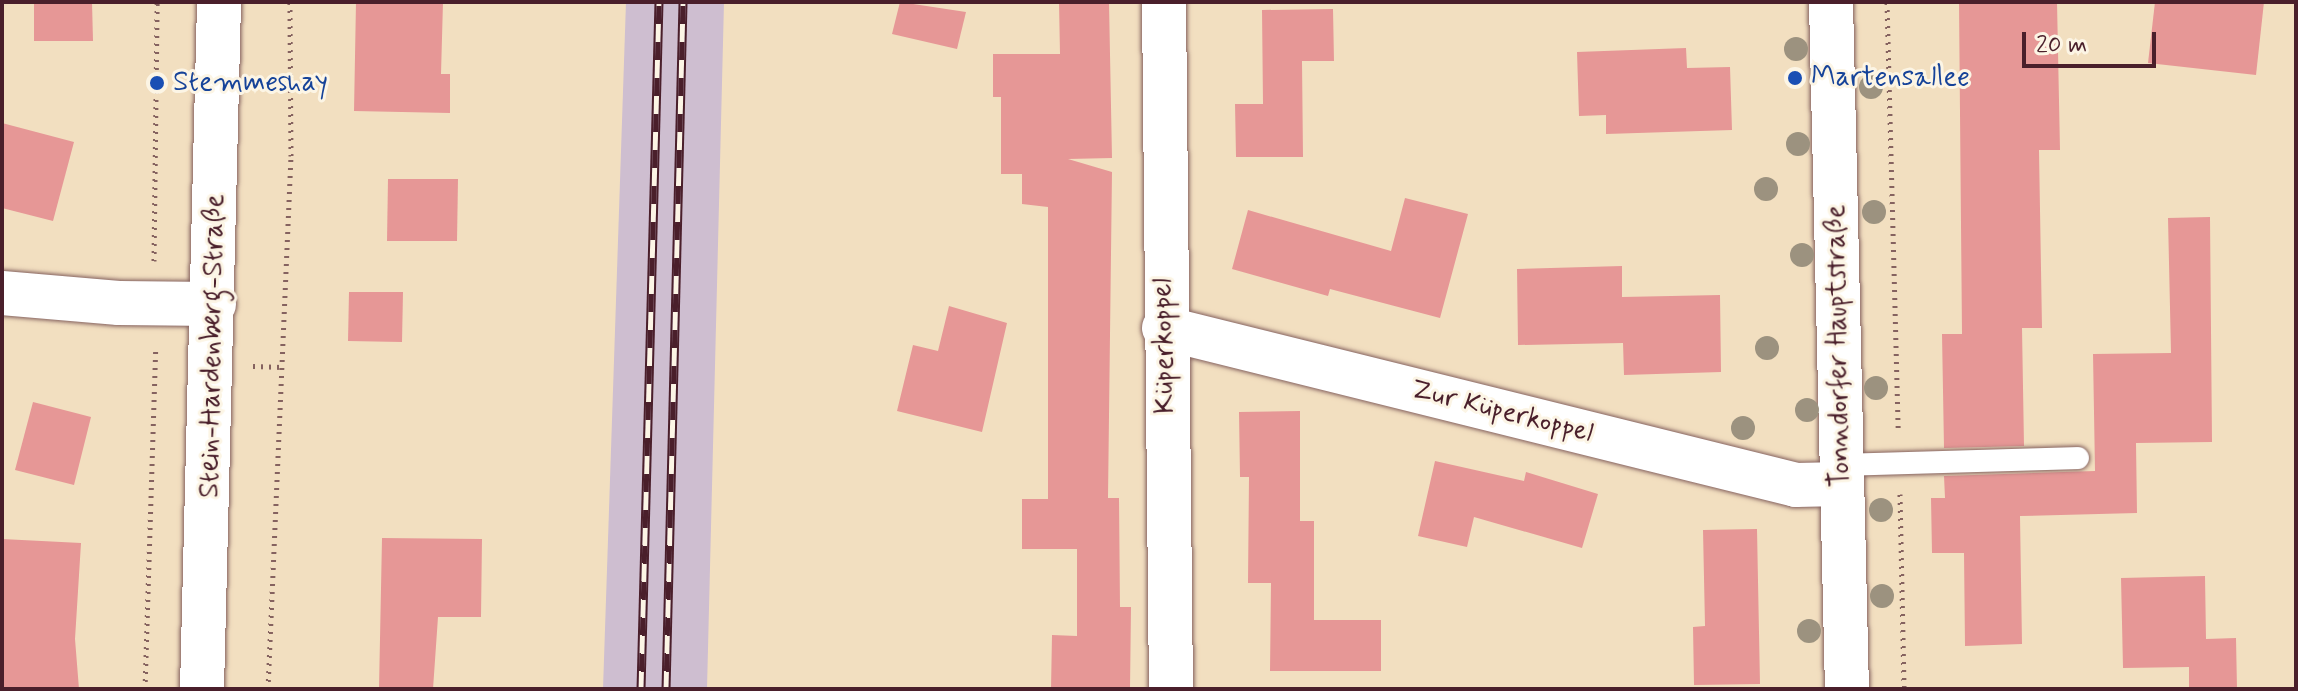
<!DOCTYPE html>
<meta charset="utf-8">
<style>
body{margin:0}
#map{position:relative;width:2298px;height:691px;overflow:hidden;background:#f2dfc0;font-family:Mynerve,sans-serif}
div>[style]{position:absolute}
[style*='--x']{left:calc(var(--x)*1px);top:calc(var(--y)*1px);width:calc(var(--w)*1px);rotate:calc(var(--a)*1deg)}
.industrial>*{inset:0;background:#cebed0}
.building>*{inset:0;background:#e69796}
.path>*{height:5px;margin-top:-2.5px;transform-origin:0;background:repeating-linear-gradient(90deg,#85625f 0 2px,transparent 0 8px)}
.roads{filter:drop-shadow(0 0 2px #85625f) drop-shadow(0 0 2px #85625f)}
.lane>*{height:22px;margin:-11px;padding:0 11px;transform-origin:11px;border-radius:11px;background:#fff}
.street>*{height:44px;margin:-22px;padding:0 22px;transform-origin:22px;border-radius:22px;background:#fff}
.secondary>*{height:44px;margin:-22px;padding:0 22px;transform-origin:22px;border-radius:22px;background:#fff}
.primary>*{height:44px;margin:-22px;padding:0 22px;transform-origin:22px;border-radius:22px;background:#fff}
.rail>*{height:9px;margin-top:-4.5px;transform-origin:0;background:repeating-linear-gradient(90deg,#fcf5e5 0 18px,#4a1f2b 0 36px);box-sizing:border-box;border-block:2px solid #4a1f2b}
.trees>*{width:24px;height:24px;margin:-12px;border-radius:50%;background:#9c927f}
.dots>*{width:22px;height:22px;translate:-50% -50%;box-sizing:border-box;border:4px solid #fcf5e5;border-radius:50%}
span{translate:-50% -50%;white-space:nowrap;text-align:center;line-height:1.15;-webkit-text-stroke:6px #fcf5e5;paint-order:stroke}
.transit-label{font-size:28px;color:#164399}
.left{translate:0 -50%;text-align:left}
.street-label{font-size:28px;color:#4a1f2b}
.frame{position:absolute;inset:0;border:4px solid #4a1f2b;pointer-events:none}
.scale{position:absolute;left:2022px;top:32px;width:134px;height:36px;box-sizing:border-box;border:4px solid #4a1f2b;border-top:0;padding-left:10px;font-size:24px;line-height:28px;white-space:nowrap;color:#4a1f2b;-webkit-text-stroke:6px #fcf5e5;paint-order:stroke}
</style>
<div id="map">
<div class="industrial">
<div style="clip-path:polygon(626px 2px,724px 2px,707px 689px,603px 689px)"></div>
</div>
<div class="building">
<div style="clip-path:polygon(34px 2px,92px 2px,93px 41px,34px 41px)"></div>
<div style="clip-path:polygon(356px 2px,443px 2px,441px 74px,450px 74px,450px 113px,354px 111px)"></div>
<div style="clip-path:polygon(900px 2px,966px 12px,957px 49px,892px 34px)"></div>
<div style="clip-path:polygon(1059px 2px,1109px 2px,1112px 158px,1068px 159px,1112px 172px,1108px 498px,1119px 498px,1120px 607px,1131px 607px,1130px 689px,1051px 689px,1052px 635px,1077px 636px,1077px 549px,1022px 549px,1022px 499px,1048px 499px,1048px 207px,1022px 204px,1022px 174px,1001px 174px,1001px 97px,993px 97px,993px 54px,1060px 54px)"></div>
<div style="clip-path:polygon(1959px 2px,2057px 2px,2060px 150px,2039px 150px,2042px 328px,2022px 328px,2024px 446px,1944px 448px,1942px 334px,1962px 334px)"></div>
<div style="clip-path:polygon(2155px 2px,2264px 2px,2256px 75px,2148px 63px)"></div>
<div style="clip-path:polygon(1333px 9px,1334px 61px,1302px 61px,1303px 157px,1236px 157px,1235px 104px,1263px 104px,1262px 10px)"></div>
<div style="clip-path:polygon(1686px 48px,1687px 68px,1730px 67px,1732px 130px,1606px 134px,1606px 115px,1579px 116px,1577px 52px)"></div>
<div style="clip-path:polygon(2px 123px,74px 142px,53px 221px,2px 208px)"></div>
<div style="clip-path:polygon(388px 179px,458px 179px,457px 241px,387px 241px)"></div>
<div style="clip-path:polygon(1405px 198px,1468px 214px,1440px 318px,1330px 289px,1328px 296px,1232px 269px,1248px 210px,1391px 251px)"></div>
<div style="clip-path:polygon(2210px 217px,2212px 442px,2136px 443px,2137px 513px,2020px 516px,2022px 644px,1965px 646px,1964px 553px,1932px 553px,1931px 498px,1945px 498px,1944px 476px,2095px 471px,2093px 354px,2171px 353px,2168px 218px)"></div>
<div style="clip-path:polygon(1622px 266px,1622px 297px,1720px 295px,1721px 372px,1624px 375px,1623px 343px,1518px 345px,1517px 269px)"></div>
<div style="clip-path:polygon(349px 292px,403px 292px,402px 342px,348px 341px)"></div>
<div style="clip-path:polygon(949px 306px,1007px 323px,982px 432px,897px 411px,913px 345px,938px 351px)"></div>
<div style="clip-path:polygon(33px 402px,91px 417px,74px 485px,15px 470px)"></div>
<div style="clip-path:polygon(1300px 411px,1300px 521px,1314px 521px,1314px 620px,1381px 620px,1381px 671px,1270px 671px,1271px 583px,1248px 583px,1249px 477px,1240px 477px,1239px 412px)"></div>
<div style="clip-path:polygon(1435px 461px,1524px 481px,1526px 472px,1598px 494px,1582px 548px,1474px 517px,1467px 547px,1418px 536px)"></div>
<div style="clip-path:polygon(1757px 529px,1760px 684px,1694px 685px,1693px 627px,1705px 626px,1703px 530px)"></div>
<div style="clip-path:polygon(382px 538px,482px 539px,481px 617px,438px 617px,433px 689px,379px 689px)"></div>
<div style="clip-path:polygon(2px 539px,81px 543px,75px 639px,79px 689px,2px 689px)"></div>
<div style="clip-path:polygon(2205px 576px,2206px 639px,2236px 638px,2237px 689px,2189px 689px,2189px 667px,2123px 668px,2121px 578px)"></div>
</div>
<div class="path">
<div style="--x:1887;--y:2;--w:430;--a:88.5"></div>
<div style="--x:154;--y:261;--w:259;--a:-89.3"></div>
<div style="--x:253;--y:366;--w:29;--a:2"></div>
<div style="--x:1900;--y:494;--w:195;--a:88.8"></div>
<div style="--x:145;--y:689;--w:342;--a:-88.2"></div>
<div style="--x:268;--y:689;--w:533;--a:-87.53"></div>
<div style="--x:291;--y:156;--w:154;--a:-90.4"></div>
</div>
<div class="roads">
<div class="lane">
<div style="--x:1842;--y:465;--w:236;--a:-1.7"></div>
</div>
<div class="street">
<div style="--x:1164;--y:2;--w:687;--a:89.42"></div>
<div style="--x:2;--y:293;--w:117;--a:4.9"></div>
<div style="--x:119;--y:303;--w:95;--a:0.6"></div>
<div style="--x:1164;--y:328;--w:651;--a:13.95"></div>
<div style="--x:1796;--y:485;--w:46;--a:-1.2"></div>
</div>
<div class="secondary">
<div style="--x:1831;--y:2;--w:687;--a:88.67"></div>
</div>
<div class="primary">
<div style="--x:202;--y:689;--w:687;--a:-88.58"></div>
</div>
</div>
<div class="rail">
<div style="--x:641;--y:689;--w:687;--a:-88.5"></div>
<div style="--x:666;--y:689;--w:687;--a:-88.58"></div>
</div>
<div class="trees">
<div style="left:1796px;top:49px"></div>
<div style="left:1871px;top:87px"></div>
<div style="left:1798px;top:144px"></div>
<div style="left:1766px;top:189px"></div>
<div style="left:1874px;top:212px"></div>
<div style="left:1802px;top:255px"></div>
<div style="left:1767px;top:348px"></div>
<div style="left:1876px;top:388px"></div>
<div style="left:1807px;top:410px"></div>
<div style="left:1743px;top:428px"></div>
<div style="left:1881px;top:510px"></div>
<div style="left:1882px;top:596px"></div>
<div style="left:1809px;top:631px"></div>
</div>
<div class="dots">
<div style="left:1795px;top:78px;background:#1a4fb4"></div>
<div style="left:157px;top:83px;background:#1a4fb4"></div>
</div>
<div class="transit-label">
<span class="left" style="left:1811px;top:78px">Martensallee</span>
<span class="left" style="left:173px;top:83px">Stemmeshay</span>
</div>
<div class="street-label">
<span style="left:213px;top:346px;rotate:-89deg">Stein-Hardenberg-Straße</span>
<span style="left:1165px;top:346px;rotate:-91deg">Küperkoppel</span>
<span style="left:1839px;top:346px;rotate:-91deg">Tonndorfer Hauptstraße</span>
<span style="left:1502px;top:412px;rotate:14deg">Zur Küperkoppel</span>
</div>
<div class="frame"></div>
<div class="scale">20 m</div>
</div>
